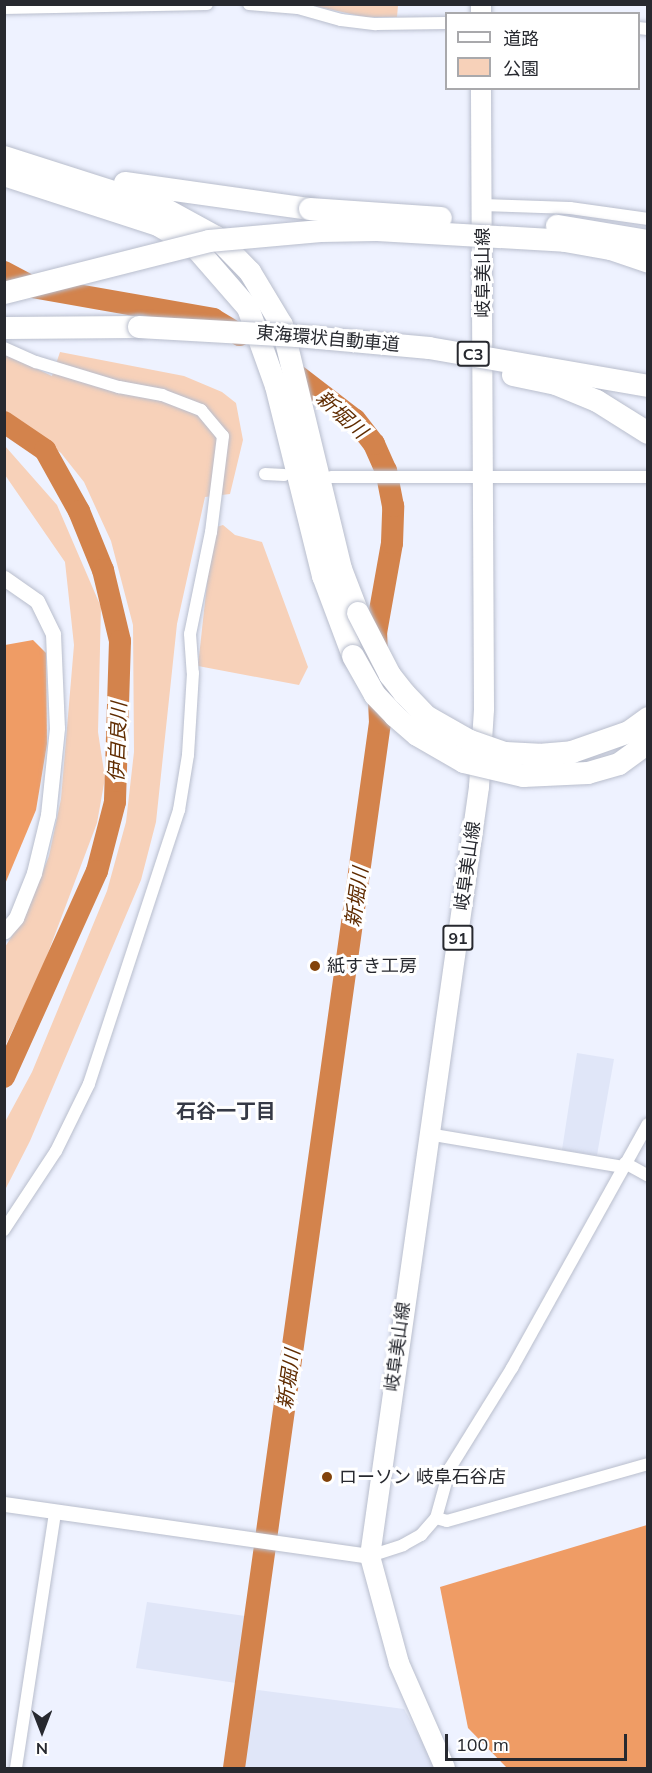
<!DOCTYPE html>
<meta charset="utf-8">
<style>
body{margin:0}
#map{position:relative;width:652px;height:1773px;overflow:hidden;background:#eef2ff;font-family:Mulish,"Noto Sans JP",sans-serif}
div>[style]{position:absolute}
[style*='--x']{left:calc(var(--x)*1px);top:calc(var(--y)*1px);width:calc(var(--w)*1px);rotate:calc(var(--a)*1deg)}
.built>*{inset:0;background:#e0e6f8}
.green>*{inset:0;background:#f7d1b9}
.forest>*{inset:0;background:#ef9c65}
.river>*{height:22px;margin:-11px;padding:0 11px;transform-origin:11px;border-radius:11px;background:#d3834c}
.roads{filter:drop-shadow(0 0 2px #b9becd) drop-shadow(0 0 2px #b9becd)}
.minor>*{height:12px;margin:-6px;padding:0 6px;transform-origin:6px;border-radius:6px;background:#fff}
.tertiary>*{height:15px;margin:-7.5px;padding:0 7.5px;transform-origin:7.5px;border-radius:7.5px;background:#fff}
.primary>*{height:20px;margin:-10px;padding:0 10px;transform-origin:10px;border-radius:10px;background:#fff}
.motorway>*{height:22px;margin:-11px;padding:0 11px;transform-origin:11px;border-radius:11px;background:#fff}
.bridges{filter:drop-shadow(0 0 2px #b9becd) drop-shadow(0 0 2px #b9becd)}
.motorway-bridge>*{height:22px;margin:-11px;padding:0 11px;transform-origin:11px;border-radius:11px;background:#fff}
.dots>*{width:16px;height:16px;translate:-50% -50%;box-sizing:border-box;border:3px solid #fff;border-radius:50%}
span{translate:-50% -50%;white-space:nowrap;text-align:center;line-height:1.15;-webkit-text-stroke:6px #fff;paint-order:stroke}
.shield-label span{padding:2px 4px;background:#fff;border:2px solid;border-radius:4px;-webkit-text-stroke-width:0}
.shield-label{font-size:16px;color:#27292f;font-weight:700}
.street-label{font-size:18px;color:#27292f}
.poi-label{font-size:18px;color:#27292f}
.left{translate:0 -50%;text-align:left}
.water-label{font-size:20px;color:#602c00;font-style:italic}
.neighbourhood-label{font-size:20px;color:#353945;font-weight:700}
.frame{position:absolute;inset:0;border:6px solid #27292f;pointer-events:none}
.legend{position:absolute;left:445px;top:12px;width:195px;height:78px;box-sizing:border-box;background:#fff;border:2px solid #a9a9ac;margin:0;padding:8px 10px;list-style:none;font-size:18px;color:#27292f}
.legend li{display:flex;align-items:center;gap:12px;height:30px}
.legend b{width:30px;border:2px solid #a9a9ac}
.north{position:absolute;left:12px;top:1701px;width:60px;height:60px;-webkit-text-stroke:4px #fff;paint-order:stroke;rotate:180deg;font-size:16px;font-weight:700;line-height:24px;text-align:center;color:#27292f}
.north::after{content:'';display:block;margin:auto;width:21px;height:27px;background:#27292f;clip-path:polygon(50% 0,100% 100%,50% 72%,0 100%)}
.scale{position:absolute;left:445px;top:1734px;width:182px;height:27px;box-sizing:border-box;border:3px solid #27292f;border-top:0;padding-left:8px;font-size:18px;line-height:21px;white-space:nowrap;color:#27292f;-webkit-text-stroke:4px #fff;paint-order:stroke}
</style>
<div id="map">
<div class="built">
<div style="clip-path:polygon(577px 1053px,614px 1059px,597px 1155px,562px 1150px)"></div>
<div style="clip-path:polygon(147px 1602px,245px 1616px,236px 1683px,136px 1668px)"></div>
<div style="clip-path:polygon(250px 1689px,404px 1709px,436px 1768px,240px 1768px)"></div>
</div>
<div class="green">
<div style="clip-path:polygon(310px 5px,398px 5px,397px 17px,365px 17px)"></div>
<div style="clip-path:polygon(60px 352px,184px 376px,222px 392px,236px 403px,243px 440px,230px 494px,205px 497px,177px 624px,156px 822px,141px 880px,30px 1141px,5px 1190px,5px 1122px,32px 1072px,107px 891px,126px 822px,134px 752px,133px 625px,111px 541px,84px 482px,61px 453px,5px 411px,5px 354px,52px 376px)"></div>
<div style="clip-path:polygon(5px 446px,57px 505px,101px 607px,98px 732px,105px 778px,97px 823px,40px 974px,5px 1046px,5px 947px,27px 912px,49px 856px,61px 799px,74px 645px,65px 562px,5px 475px)"></div>
<div style="clip-path:polygon(223px 525px,235px 535px,262px 542px,308px 667px,299px 685px,198px 666px,213px 528px)"></div>
</div>
<div class="forest">
<div style="clip-path:polygon(33px 640px,46px 653px,47px 744px,36px 810px,5px 884px,5px 645px)"></div>
<div style="clip-path:polygon(647px 1525px,647px 1768px,507px 1768px,468px 1728px,440px 1587px)"></div>
</div>
<div class="river">
<div style="--x:4;--y:272;--w:32;--a:28"></div>
<div style="--x:32;--y:287;--w:184;--a:10"></div>
<div style="--x:213;--y:319;--w:31;--a:31"></div>
<div style="--x:4;--y:422;--w:50;--a:34.3"></div>
<div style="--x:45;--y:450;--w:70;--a:60.9"></div>
<div style="--x:79;--y:511;--w:64;--a:67.9"></div>
<div style="--x:103;--y:570;--w:73;--a:76.5"></div>
<div style="--x:120;--y:641;--w:161;--a:91.8"></div>
<div style="--x:115;--y:802;--w:71;--a:104.6"></div>
<div style="--x:97;--y:871;--w:226;--a:114.3"></div>
<div style="--x:234;--y:1768;--w:1055;--a:-82.05"></div>
<div style="--x:380;--y:723;--w:90;--a:-92.5"></div>
<div style="--x:376;--y:633;--w:91;--a:-79.9"></div>
<div style="--x:392;--y:543;--w:37;--a:-88"></div>
<div style="--x:393;--y:506;--w:36;--a:-101"></div>
<div style="--x:386;--y:471;--w:30;--a:-114"></div>
<div style="--x:374;--y:444;--w:31;--a:-128"></div>
<div style="--x:355;--y:420;--w:92;--a:-142.5"></div>
</div>
<div class="roads">
<div class="minor">
<div style="--x:249;--y:4;--w:49;--a:4.7"></div>
<div style="--x:298;--y:8;--w:45;--a:15.6"></div>
<div style="--x:341;--y:20;--w:35;--a:7"></div>
<div style="--x:376;--y:24;--w:70;--a:-0.8"></div>
<div style="--x:4;--y:8;--w:203;--a:-1.1"></div>
<div style="--x:638;--y:28;--w:10;--a:6"></div>
<div style="--x:483;--y:205;--w:87;--a:2"></div>
<div style="--x:570;--y:208;--w:79;--a:8"></div>
<div style="--x:4;--y:348;--w:35;--a:24"></div>
<div style="--x:36;--y:362;--w:87;--a:16.8"></div>
<div style="--x:119;--y:387;--w:44;--a:10.5"></div>
<div style="--x:162;--y:395;--w:42;--a:21"></div>
<div style="--x:201;--y:410;--w:34;--a:50"></div>
<div style="--x:223;--y:436;--w:97;--a:97.1"></div>
<div style="--x:211;--y:532;--w:104;--a:101.6"></div>
<div style="--x:190;--y:634;--w:39;--a:86"></div>
<div style="--x:193;--y:673;--w:82;--a:93.5"></div>
<div style="--x:188;--y:755;--w:56;--a:99.3"></div>
<div style="--x:179;--y:810;--w:288;--a:108.2"></div>
<div style="--x:89;--y:1084;--w:75;--a:116.2"></div>
<div style="--x:56;--y:1151;--w:95;--a:123.4"></div>
<div style="--x:265;--y:474;--w:19;--a:3"></div>
<div style="--x:331;--y:477;--w:317;--a:0"></div>
<div style="--x:428;--y:1134;--w:198;--a:9.6"></div>
<div style="--x:625;--y:1163;--w:26;--a:29"></div>
<div style="--x:436;--y:1518;--w:11;--a:15"></div>
<div style="--x:447;--y:1521;--w:209;--a:-15.8"></div>
<div style="--x:370;--y:1556;--w:35;--a:-18"></div>
<div style="--x:403;--y:1545;--w:21;--a:-29"></div>
<div style="--x:421;--y:1535;--w:23;--a:-49"></div>
<div style="--x:436;--y:1518;--w:52;--a:-74.4"></div>
<div style="--x:450;--y:1468;--w:118;--a:-58.2"></div>
<div style="--x:512;--y:1368;--w:279;--a:-60.9"></div>
<div style="--x:16;--y:1768;--w:257;--a:-81.3"></div>
</div>
<div class="tertiary">
<div style="--x:4;--y:578;--w:40;--a:34.9"></div>
<div style="--x:37;--y:601;--w:37;--a:64"></div>
<div style="--x:53;--y:634;--w:94;--a:87.6"></div>
<div style="--x:57;--y:728;--w:87;--a:95.9"></div>
<div style="--x:48;--y:815;--w:60;--a:103.6"></div>
<div style="--x:34;--y:873;--w:48;--a:111.8"></div>
<div style="--x:16;--y:918;--w:18;--a:131"></div>
<div style="--x:4;--y:1504;--w:370;--a:8.1"></div>
</div>
<div class="primary">
<div style="--x:481;--y:4;--w:10;--a:90"></div>
<div style="--x:445;--y:1768;--w:115;--a:-113.7"></div>
<div style="--x:399;--y:1663;--w:111;--a:-105.2"></div>
<div style="--x:370;--y:1556;--w:777;--a:-81.93"></div>
<div style="--x:479;--y:787;--w:78;--a:-86.3"></div>
<div style="--x:484;--y:709;--w:621;--a:-90.28"></div>
</div>
<div class="motorway">
<div style="--x:4;--y:157;--w:165;--a:17.7"></div>
<div style="--x:161;--y:207;--w:63;--a:28.6"></div>
<div style="--x:216;--y:237;--w:49;--a:45.8"></div>
<div style="--x:250;--y:272;--w:62;--a:58.9"></div>
<div style="--x:282;--y:325;--w:251;--a:76.4"></div>
<div style="--x:341;--y:569;--w:47;--a:68.9"></div>
<div style="--x:4;--y:175;--w:162;--a:18"></div>
<div style="--x:158;--y:225;--w:43;--a:30.7"></div>
<div style="--x:195;--y:247;--w:81;--a:49"></div>
<div style="--x:248;--y:308;--w:83;--a:70.3"></div>
<div style="--x:276;--y:386;--w:196;--a:76.1"></div>
<div style="--x:323;--y:576;--w:85;--a:69.4"></div>
<div style="--x:125;--y:183;--w:187;--a:8"></div>
<div style="--x:4;--y:328;--w:135;--a:-0.4"></div>
</div>
</div>
<div class="bridges">
<div class="motorway-bridge">
<div style="--x:310;--y:209;--w:131;--a:3.9"></div>
<div style="--x:557;--y:226;--w:92;--a:9.4"></div>
<div style="--x:4;--y:293;--w:211;--a:-14.2"></div>
<div style="--x:209;--y:241;--w:112;--a:-5.1"></div>
<div style="--x:321;--y:231;--w:56;--a:-1"></div>
<div style="--x:377;--y:230;--w:188;--a:3.3"></div>
<div style="--x:565;--y:241;--w:47;--a:9.9"></div>
<div style="--x:611;--y:249;--w:39;--a:19"></div>
<div style="--x:139;--y:327;--w:158;--a:3.3"></div>
<div style="--x:297;--y:336;--w:133;--a:5.2"></div>
<div style="--x:429;--y:348;--w:222;--a:9.8"></div>
<div style="--x:513;--y:375;--w:44;--a:11.8"></div>
<div style="--x:556;--y:384;--w:44;--a:22.5"></div>
<div style="--x:597;--y:401;--w:60;--a:32.1"></div>
<div style="--x:358;--y:613;--w:70;--a:62.7"></div>
<div style="--x:390;--y:675;--w:23;--a:52"></div>
<div style="--x:404;--y:693;--w:32;--a:46"></div>
<div style="--x:426;--y:716;--w:51;--a:29.6"></div>
<div style="--x:470;--y:741;--w:37;--a:19"></div>
<div style="--x:505;--y:753;--w:34;--a:3"></div>
<div style="--x:539;--y:755;--w:33;--a:-5"></div>
<div style="--x:572;--y:752;--w:60;--a:-19.3"></div>
<div style="--x:629;--y:732;--w:24;--a:-36"></div>
<div style="--x:353;--y:656;--w:45;--a:60.6"></div>
<div style="--x:375;--y:695;--w:29;--a:46"></div>
<div style="--x:395;--y:716;--w:29;--a:41"></div>
<div style="--x:417;--y:735;--w:54;--a:29.9"></div>
<div style="--x:464;--y:762;--w:61;--a:13.3"></div>
<div style="--x:523;--y:776;--w:65;--a:-2.6"></div>
<div style="--x:588;--y:773;--w:32;--a:-16"></div>
<div style="--x:619;--y:764;--w:36;--a:-36"></div>
</div>
</div>
<div class="dots">
<div style="left:315px;top:966px;background:#82420a"></div>
<div style="left:327px;top:1477px;background:#82420a"></div>
</div>
<div class="shield-label">
<span style="left:473px;top:354px">C3</span>
<span style="left:458px;top:938px">91</span>
</div>
<div class="street-label">
<span style="left:483px;top:273px;rotate:-90deg">岐阜美山線</span>
<span style="left:328px;top:339px;rotate:5deg">東海環状自動車道</span>
<span style="left:468px;top:866px;rotate:-82deg">岐阜美山線</span>
<span style="left:398px;top:1347px;rotate:-82deg">岐阜美山線</span>
</div>
<div class="poi-label">
<span class="left" style="left:327px;top:966px">紙すき工房</span>
<span class="left" style="left:339px;top:1477px">ローソン 岐阜石谷店</span>
</div>
<div class="water-label">
<span style="left:342px;top:414px;rotate:42deg">新堀川</span>
<span style="left:117px;top:742px;rotate:-88deg">伊自良川</span>
<span style="left:356px;top:897px;rotate:-82deg">新堀川</span>
<span style="left:288px;top:1379px;rotate:-82deg">新堀川</span>
</div>
<div class="neighbourhood-label">
<span style="left:226px;top:1110px">石谷一丁目</span>
</div>
<div class="frame"></div>
<ul class="legend">
<li><b style="height:8px;background:#fff"></b>道路</li>
<li><b style="height:16px;background:#f7d1b9"></b>公園</li>
</ul>
<div class="north">N</div>
<div class="scale">100 m</div>
</div>
